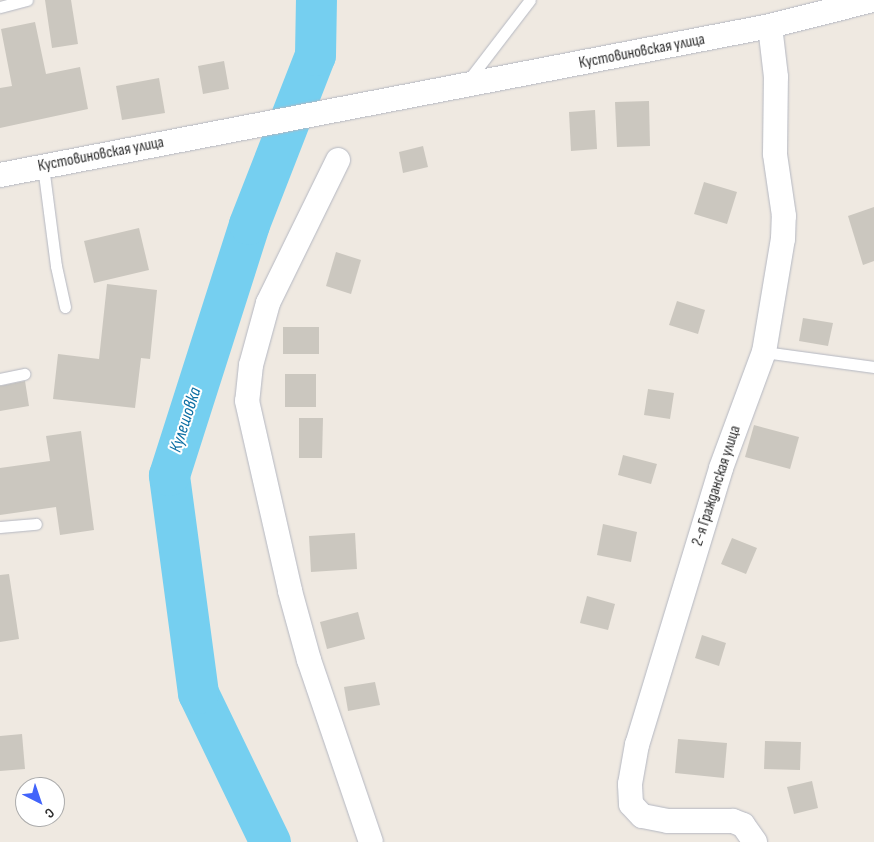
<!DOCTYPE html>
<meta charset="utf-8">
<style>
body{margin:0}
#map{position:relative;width:874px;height:842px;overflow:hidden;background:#efe9e1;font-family:"Sofia Sans Condensed",sans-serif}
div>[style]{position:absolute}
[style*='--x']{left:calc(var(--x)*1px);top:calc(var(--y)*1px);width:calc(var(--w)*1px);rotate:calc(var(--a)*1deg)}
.river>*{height:41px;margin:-20.5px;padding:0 20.5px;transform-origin:20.5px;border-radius:20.5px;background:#75cff0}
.building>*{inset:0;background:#cbc7bf}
.roads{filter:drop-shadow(0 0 1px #b4b7c1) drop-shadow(0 0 1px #b4b7c1)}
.lane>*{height:11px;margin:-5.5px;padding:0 5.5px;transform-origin:5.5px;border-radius:5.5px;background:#fff}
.street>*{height:24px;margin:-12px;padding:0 12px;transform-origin:12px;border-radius:12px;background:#fff}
span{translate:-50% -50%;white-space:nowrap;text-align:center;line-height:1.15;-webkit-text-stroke:4px #fff;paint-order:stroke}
.street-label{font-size:16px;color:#2e2e2e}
.water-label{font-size:18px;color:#0d6fa3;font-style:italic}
.north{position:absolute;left:15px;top:777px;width:50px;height:50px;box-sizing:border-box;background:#fff;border:1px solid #ababab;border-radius:50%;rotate:139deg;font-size:14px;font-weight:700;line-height:20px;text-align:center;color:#2e2e2e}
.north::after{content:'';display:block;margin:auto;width:18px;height:22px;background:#4264fb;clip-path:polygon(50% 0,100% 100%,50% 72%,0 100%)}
</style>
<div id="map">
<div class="river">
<div style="--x:270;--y:842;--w:165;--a:-115.8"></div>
<div style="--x:198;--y:693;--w:220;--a:-97.6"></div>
<div style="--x:169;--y:475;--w:263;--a:-72.3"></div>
<div style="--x:249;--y:224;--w:181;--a:-68.7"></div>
<div style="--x:315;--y:55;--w:55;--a:-89"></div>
</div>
<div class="building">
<div style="clip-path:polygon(45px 0,71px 0,78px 44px,52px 48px)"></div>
<div style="clip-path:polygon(35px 22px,46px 74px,80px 67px,88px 109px,0 128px,0 88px,12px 86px,1px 29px)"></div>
<div style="clip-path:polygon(224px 61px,229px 89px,203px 94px,198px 66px)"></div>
<div style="clip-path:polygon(159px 78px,165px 113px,122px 120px,116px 86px)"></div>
<div style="clip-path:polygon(649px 101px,650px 146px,617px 147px,615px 102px)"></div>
<div style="clip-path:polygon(595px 110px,597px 149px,571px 151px,569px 112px)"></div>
<div style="clip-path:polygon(423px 146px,428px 167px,403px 173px,399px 152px)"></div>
<div style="clip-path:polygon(704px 182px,737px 192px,727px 224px,694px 214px)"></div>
<div style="clip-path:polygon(874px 207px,874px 261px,863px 265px,848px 216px)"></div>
<div style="clip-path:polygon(139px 228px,149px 270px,94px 283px,84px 241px)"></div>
<div style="clip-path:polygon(336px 252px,361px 260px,351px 294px,326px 286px)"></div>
<div style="clip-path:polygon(107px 284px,157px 290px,150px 359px,141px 358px,135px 408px,53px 399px,58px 354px,99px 359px)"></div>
<div style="clip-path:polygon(677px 301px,705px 310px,698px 334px,669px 325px)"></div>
<div style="clip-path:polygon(803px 318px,833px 323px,828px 346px,799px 341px)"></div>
<div style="clip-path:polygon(283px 327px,319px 327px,319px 354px,283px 354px)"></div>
<div style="clip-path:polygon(285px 374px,316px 374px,316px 407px,285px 407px)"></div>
<div style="clip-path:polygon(25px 381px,29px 406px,0 411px,0 386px)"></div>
<div style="clip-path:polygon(648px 389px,674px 393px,670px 419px,644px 415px)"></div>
<div style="clip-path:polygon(299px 418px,323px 418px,322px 458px,299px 458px)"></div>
<div style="clip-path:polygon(754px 425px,799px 437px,790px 469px,745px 457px)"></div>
<div style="clip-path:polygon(81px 431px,94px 530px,60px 535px,56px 507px,0 515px,0 468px,50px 461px,46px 436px)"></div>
<div style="clip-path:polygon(623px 455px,657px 464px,651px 484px,618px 475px)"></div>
<div style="clip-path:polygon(603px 524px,637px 532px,631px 562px,597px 555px)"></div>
<div style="clip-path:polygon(355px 533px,357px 569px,311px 572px,309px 536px)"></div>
<div style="clip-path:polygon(732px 538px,757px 548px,746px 574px,721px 564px)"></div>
<div style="clip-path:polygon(9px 574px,19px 639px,0 642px,0 575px)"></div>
<div style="clip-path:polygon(587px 596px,615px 604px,608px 630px,580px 623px)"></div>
<div style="clip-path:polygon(358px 612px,365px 639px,327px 649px,320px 622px)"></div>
<div style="clip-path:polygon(702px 635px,726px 643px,719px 666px,695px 658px)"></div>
<div style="clip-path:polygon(375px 682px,380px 705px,348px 711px,344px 687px)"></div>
<div style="clip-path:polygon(22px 734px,25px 769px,0 771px,0 736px)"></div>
<div style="clip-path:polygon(678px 739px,727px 743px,724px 778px,675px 773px)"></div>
<div style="clip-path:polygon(765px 741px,801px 742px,800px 770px,764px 769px)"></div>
<div style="clip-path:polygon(812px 781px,818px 808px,794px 814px,787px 787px)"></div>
</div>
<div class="roads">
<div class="lane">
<div style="--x:0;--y:7;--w:28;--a:-15"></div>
<div style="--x:467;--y:82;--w:103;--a:-52.5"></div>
<div style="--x:43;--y:166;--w:101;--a:82.6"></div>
<div style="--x:56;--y:266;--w:42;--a:77.6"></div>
<div style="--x:764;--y:352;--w:111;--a:7.8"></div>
<div style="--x:0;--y:379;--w:25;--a:-12"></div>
<div style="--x:0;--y:527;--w:36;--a:-5"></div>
</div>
<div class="street">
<div style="--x:338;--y:160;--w:159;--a:116.1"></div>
<div style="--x:268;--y:303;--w:64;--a:105.3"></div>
<div style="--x:251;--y:365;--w:36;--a:96"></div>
<div style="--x:247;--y:401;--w:195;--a:77.2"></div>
<div style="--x:290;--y:591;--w:72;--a:74.6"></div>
<div style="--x:309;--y:660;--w:192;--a:71.2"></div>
<div style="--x:0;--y:175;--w:784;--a:-10.95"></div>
<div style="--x:770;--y:26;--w:106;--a:-14.2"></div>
<div style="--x:755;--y:842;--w:21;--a:-125"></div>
<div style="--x:743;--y:825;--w:11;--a:-158"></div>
<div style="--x:733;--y:821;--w:65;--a:180"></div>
<div style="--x:668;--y:821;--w:26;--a:-169"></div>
<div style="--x:642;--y:816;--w:16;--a:-133"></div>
<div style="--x:631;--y:804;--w:20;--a:-93"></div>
<div style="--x:630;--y:784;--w:40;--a:-80"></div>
<div style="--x:637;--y:745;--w:289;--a:-73.1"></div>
<div style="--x:721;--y:468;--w:124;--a:-69.7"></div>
<div style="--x:764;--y:352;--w:115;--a:-80.5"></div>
<div style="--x:783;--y:239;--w:23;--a:-88"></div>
<div style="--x:784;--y:216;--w:63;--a:-98.3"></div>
<div style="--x:775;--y:154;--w:77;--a:-89.3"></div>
<div style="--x:776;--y:77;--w:51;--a:-96.7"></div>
</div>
</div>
<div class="street-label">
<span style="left:642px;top:52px;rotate:-11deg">Кустовиновская улица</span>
<span style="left:101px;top:155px;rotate:-11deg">Кустовиновская улица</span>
<span style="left:717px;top:486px;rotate:-72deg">2-я Гражданская улица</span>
</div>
<div class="water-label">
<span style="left:186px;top:420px;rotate:-72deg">Кулешовка</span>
</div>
<div class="north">С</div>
</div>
